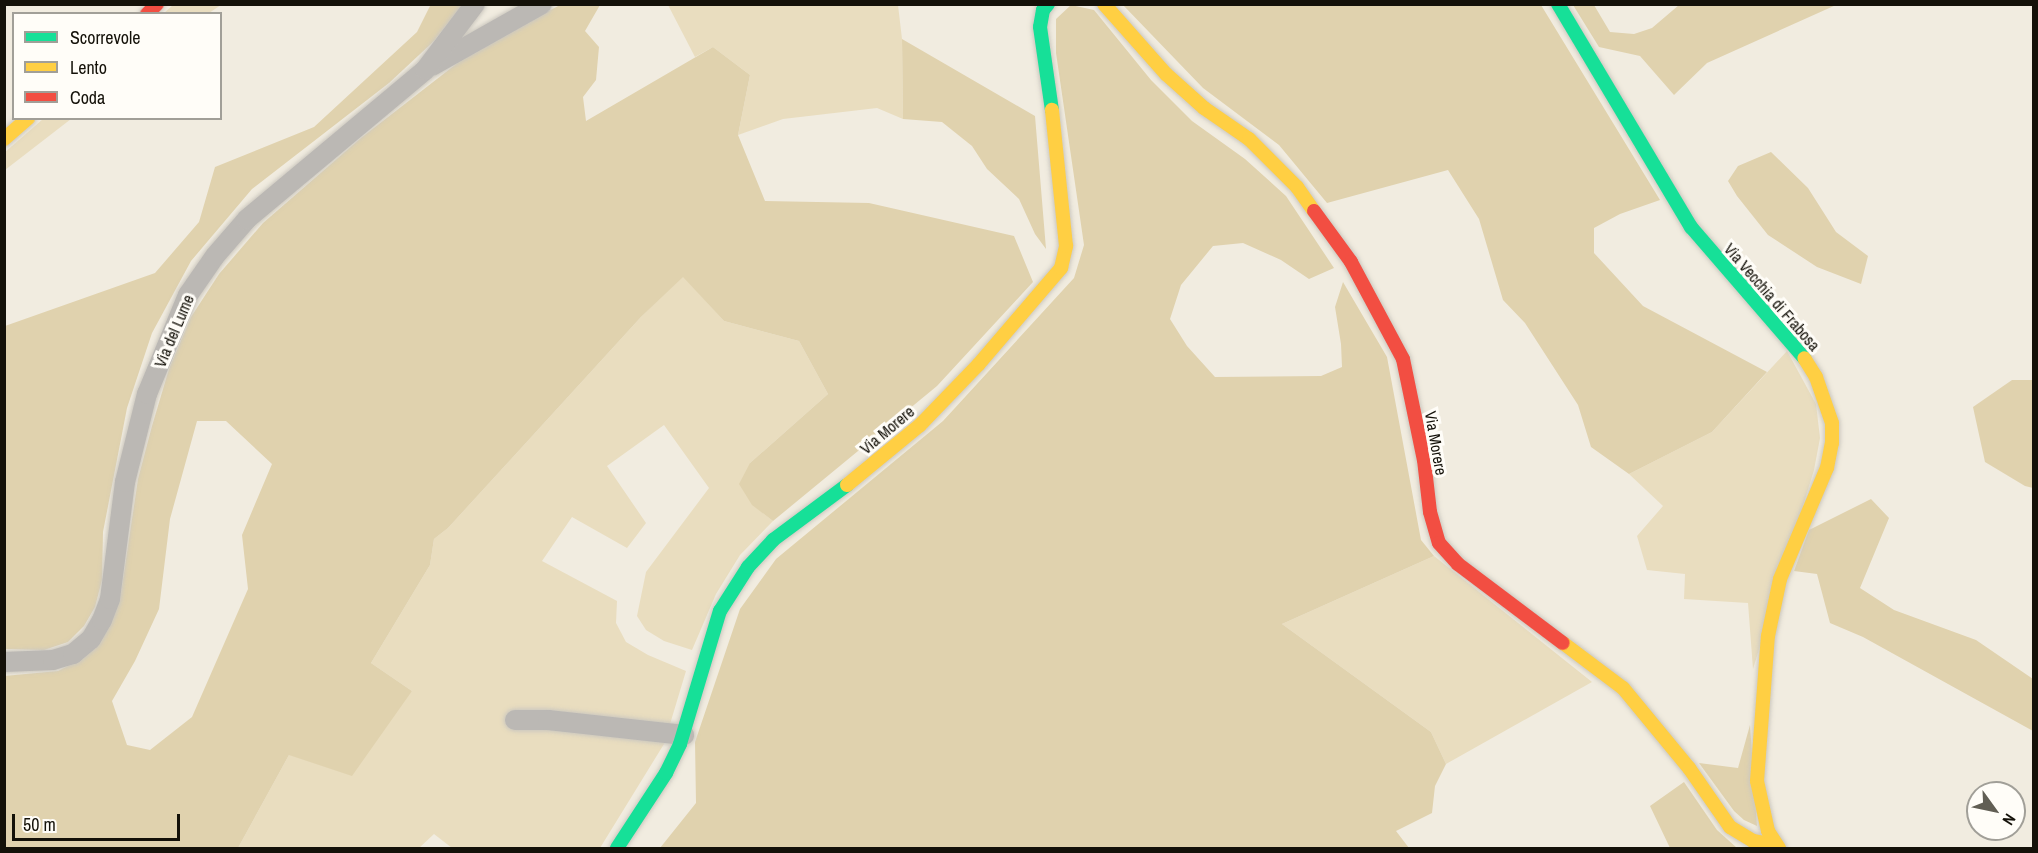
<!DOCTYPE html>
<style>
body{margin:0}
#map{position:relative;width:2038px;height:853px;overflow:hidden;background:#f1ece0;font-family:"Archivo Narrow",sans-serif}
div>[style]{position:absolute}
[style*='--x']{left:calc(var(--x)*1px);top:calc(var(--y)*1px);width:calc(var(--w)*1px);rotate:calc(var(--a)*1deg)}
.green>*{inset:0;background:#e9ddbf}
.forest>*{inset:0;background:#e0d2ae}
.roads{filter:drop-shadow(0 0 2px #ccc8bf) drop-shadow(0 0 2px #ccc8bf)}
.street>*{height:20px;margin:-10px;padding:0 10px;transform-origin:10px;border-radius:10px;background:#bbb8b4}
.fast>*{height:14px;margin:-7px;padding:0 7px;transform-origin:7px;border-radius:7px;background:#16e098}
.slow>*{height:14px;margin:-7px;padding:0 7px;transform-origin:7px;border-radius:7px;background:#ffcf43}
.jam>*{height:14px;margin:-7px;padding:0 7px;transform-origin:7px;border-radius:7px;background:#f24e42}
span{translate:-50% -50%;white-space:nowrap;text-align:center;line-height:1.15;-webkit-text-stroke:6px #fffdf8;paint-order:stroke}
.street-label{font-size:16px;color:#141109}
.frame{position:absolute;inset:0;border:6px solid #141109;pointer-events:none}
.legend{position:absolute;left:12px;top:12px;width:210px;height:108px;box-sizing:border-box;background:#fffdf8;border:2px solid #a19f98;margin:0;padding:8px 10px;list-style:none;font-size:18px;color:#141109}
.legend li{display:flex;align-items:center;gap:12px;height:30px}
.legend b{width:30px;border:2px solid #a19f98}
.north{position:absolute;left:1966px;top:781px;width:60px;height:60px;box-sizing:border-box;background:#fffdf8;border:2px solid #a19f98;border-radius:50%;rotate:123deg;font-size:16px;font-weight:700;line-height:24px;text-align:center;color:#141109}
.north::after{content:'';display:block;margin:auto;width:21px;height:27px;background:#615e54;clip-path:polygon(50% 0,100% 100%,50% 72%,0 100%)}
.scale{position:absolute;left:12px;top:814px;width:168px;height:27px;box-sizing:border-box;border:3px solid #141109;border-top:0;padding-left:8px;font-size:18px;line-height:21px;white-space:nowrap;color:#141109;-webkit-text-stroke:4px #fffdf8;paint-order:stroke}
</style>
<div id="map">
<div class="green">
<div style="clip-path:polygon(173px 5px,221px 5px,209px 13px,163px 14px)"></div>
<div style="clip-path:polygon(668px 5px,898px 5px,902px 39px,903px 119px,877px 108px,783px 119px,738px 135px,750px 75px,713px 47px,695px 57px)"></div>
<div style="clip-path:polygon(43px 119px,71px 119px,5px 170px,4px 153px)"></div>
<div style="clip-path:polygon(683px 276px,724px 321px,799px 341px,828px 394px,750px 463px,753px 505px,773px 521px,740px 555px,716px 594px,692px 650px,664px 641px,646px 630px,637px 616px,646px 572px,709px 488px,664px 425px,607px 466px,646px 523px,627px 548px,572px 517px,542px 561px,617px 601px,616px 623px,626px 642px,648px 655px,686px 671px,664px 744px,600px 848px,452px 848px,434px 834px,419px 848px,238px 848px,289px 755px,412px 691px,371px 663px,430px 565px,434px 539px,448px 528px,641px 317px)"></div>
<div style="clip-path:polygon(1787px 351px,1816px 404px,1820px 438px,1814px 470px,1753px 669px,1748px 603px,1684px 599px,1685px 574px,1647px 570px,1637px 536px,1663px 506px,1629px 474px,1712px 432px)"></div>
<div style="clip-path:polygon(1434px 556px,1592px 682px,1446px 764px,1431px 732px,1282px 624px)"></div>
</div>
<div class="forest">
<div style="clip-path:polygon(431px 4px,462px 5px,434px 41px,389px 83px,252px 189px,191px 261px,152px 333px,127px 408px,103px 532px,102px 580px,95px 607px,84px 626px,68px 642px,44px 650px,5px 649px,5px 326px,155px 273px,199px 222px,215px 167px,314px 127px,417px 32px)"></div>
<div style="clip-path:polygon(evenodd,560px 5px,600px 5px,585px 31px,599px 47px,596px 80px,583px 97px,586px 121px,713px 47px,750px 75px,738px 135px,765px 201px,869px 203px,1014px 236px,1033px 282px,937px 386px,773px 521px,752px 505px,739px 484px,750px 463px,828px 394px,799px 341px,724px 321px,683px 277px,641px 317px,448px 528px,434px 539px,430px 565px,371px 663px,412px 691px,352px 776px,289px 755px,238px 848px,5px 848px,4px 676px,58px 671px,84px 658px,109px 627px,121px 593px,138px 479px,152px 426px,169px 369px,191px 317px,219px 274px,263px 223px,361px 138px,473px 51px,560px 5px,197px 421px,226px 421px,272px 464px,242px 535px,248px 589px,192px 717px,150px 750px,127px 745px,112px 701px,135px 661px,159px 609px,170px 519px,197px 421px)"></div>
<div style="clip-path:polygon(1071px 5px,1094px 10px,1151px 80px,1192px 121px,1245px 159px,1286px 196px,1334px 268px,1309px 279px,1281px 260px,1243px 243px,1213px 246px,1181px 285px,1170px 319px,1187px 346px,1215px 377px,1321px 376px,1342px 367px,1341px 344px,1335px 307px,1343px 282px,1387px 357px,1421px 540px,1434px 556px,1282px 624px,1431px 732px,1446px 764px,1435px 786px,1432px 813px,1396px 831px,1409px 848px,660px 848px,696px 803px,695px 742px,740px 609px,776px 559px,943px 421px,1074px 278px,1084px 245px,1056px 53px,1056px 19px)"></div>
<div style="clip-path:polygon(1123px 5px,1541px 5px,1660px 200px,1620px 214px,1594px 228px,1594px 253px,1643px 306px,1767px 372px,1712px 432px,1629px 474px,1591px 447px,1578px 405px,1525px 323px,1503px 300px,1479px 219px,1448px 170px,1327px 203px,1279px 145px,1203px 88px)"></div>
<div style="clip-path:polygon(1573px 5px,1594px 5px,1610px 32px,1634px 34px,1652px 28px,1679px 5px,1836px 5px,1707px 63px,1674px 95px,1640px 56px,1599px 47px)"></div>
<div style="clip-path:polygon(902px 39px,1035px 116px,1046px 249px,1035px 234px,1019px 199px,987px 169px,972px 146px,942px 122px,903px 119px)"></div>
<div style="clip-path:polygon(1771px 152px,1808px 188px,1836px 232px,1868px 256px,1861px 284px,1817px 267px,1768px 235px,1737px 196px,1728px 181px,1738px 166px)"></div>
<div style="clip-path:polygon(2012px 380px,2033px 380px,2033px 488px,2025px 486px,1985px 462px,1973px 407px)"></div>
<div style="clip-path:polygon(1871px 499px,1889px 518px,1860px 588px,1894px 610px,1976px 640px,2033px 679px,2033px 731px,1863px 637px,1830px 623px,1817px 574px,1794px 571px,1809px 530px)"></div>
<div style="clip-path:polygon(1750px 725px,1757px 826px,1744px 820px,1734px 811px,1699px 763px,1738px 768px)"></div>
<div style="clip-path:polygon(1684px 782px,1717px 830px,1737px 848px,1670px 848px,1650px 806px)"></div>
</div>
<div class="roads">
<div class="street">
<div style="--x:432;--y:66;--w:126;--a:-29.4"></div>
<div style="--x:4;--y:662;--w:49;--a:-2.3"></div>
<div style="--x:53;--y:660;--w:21;--a:-17"></div>
<div style="--x:73;--y:654;--w:23;--a:-40"></div>
<div style="--x:91;--y:639;--w:22;--a:-60"></div>
<div style="--x:102;--y:620;--w:22;--a:-69"></div>
<div style="--x:110;--y:599;--w:118;--a:-82.7"></div>
<div style="--x:125;--y:482;--w:91;--a:-76"></div>
<div style="--x:147;--y:394;--w:107;--a:-67.5"></div>
<div style="--x:188;--y:295;--w:47;--a:-55.3"></div>
<div style="--x:215;--y:256;--w:49;--a:-49.1"></div>
<div style="--x:247;--y:219;--w:232;--a:-39.9"></div>
<div style="--x:425;--y:70;--w:83;--a:-52.9"></div>
<div style="--x:515;--y:720;--w:33;--a:0"></div>
<div style="--x:548;--y:720;--w:137;--a:6.3"></div>
</div>
<div class="fast">
<div style="--x:1048;--y:4;--w:8;--a:130"></div>
<div style="--x:1043;--y:10;--w:17;--a:100"></div>
<div style="--x:1040;--y:27;--w:84;--a:81.8"></div>
<div style="--x:1558;--y:4;--w:260;--a:59.2"></div>
<div style="--x:1691;--y:227;--w:173;--a:49.2"></div>
<div style="--x:617;--y:848;--w:90;--a:-56.8"></div>
<div style="--x:666;--y:773;--w:32;--a:-64"></div>
<div style="--x:680;--y:744;--w:139;--a:-73.3"></div>
<div style="--x:720;--y:611;--w:52;--a:-57.5"></div>
<div style="--x:748;--y:567;--w:37;--a:-47"></div>
<div style="--x:773;--y:540;--w:92;--a:-36.6"></div>
</div>
<div class="slow">
<div style="--x:1104;--y:4;--w:94;--a:48.5"></div>
<div style="--x:1166;--y:74;--w:51;--a:41.8"></div>
<div style="--x:1204;--y:108;--w:55;--a:34.6"></div>
<div style="--x:1249;--y:139;--w:68;--a:45"></div>
<div style="--x:1297;--y:187;--w:29;--a:55"></div>
<div style="--x:4;--y:139;--w:32;--a:-41"></div>
<div style="--x:847;--y:485;--w:94;--a:-39.4"></div>
<div style="--x:920;--y:425;--w:83;--a:-46"></div>
<div style="--x:978;--y:365;--w:128;--a:-49.4"></div>
<div style="--x:1061;--y:268;--w:23;--a:-77"></div>
<div style="--x:1066;--y:246;--w:137;--a:-95.9"></div>
<div style="--x:1563;--y:643;--w:75;--a:36.9"></div>
<div style="--x:1623;--y:688;--w:104;--a:50.5"></div>
<div style="--x:1689;--y:768;--w:72;--a:55.2"></div>
<div style="--x:1730;--y:827;--w:27;--a:31"></div>
<div style="--x:1753;--y:841;--w:22;--a:10"></div>
<div style="--x:1779;--y:848;--w:20;--a:-123"></div>
<div style="--x:1768;--y:831;--w:51;--a:-102.4"></div>
<div style="--x:1757;--y:781;--w:145;--a:-85.7"></div>
<div style="--x:1768;--y:636;--w:58;--a:-78.1"></div>
<div style="--x:1780;--y:579;--w:121;--a:-67.1"></div>
<div style="--x:1827;--y:468;--w:25;--a:-79"></div>
<div style="--x:1832;--y:443;--w:20;--a:-90"></div>
<div style="--x:1832;--y:423;--w:49;--a:-109.2"></div>
<div style="--x:1816;--y:377;--w:22;--a:-122"></div>
</div>
<div class="jam">
<div style="--x:147;--y:14;--w:14;--a:-45"></div>
<div style="--x:1314;--y:211;--w:63;--a:54"></div>
<div style="--x:1351;--y:262;--w:110;--a:61.8"></div>
<div style="--x:1403;--y:359;--w:103;--a:78.3"></div>
<div style="--x:1424;--y:460;--w:52;--a:83.4"></div>
<div style="--x:1430;--y:512;--w:32;--a:74"></div>
<div style="--x:1439;--y:543;--w:28;--a:48"></div>
<div style="--x:1458;--y:564;--w:131;--a:37"></div>
</div>
</div>
<div class="street-label">
<span style="left:1772px;top:297px;rotate:49deg">Via Vecchia di Frabosa</span>
<span style="left:174px;top:331px;rotate:-67deg">Via del Lume</span>
<span style="left:887px;top:430px;rotate:-40deg">Via Morere</span>
<span style="left:1436px;top:443px;rotate:80deg">Via Morere</span>
</div>
<div class="frame"></div>
<ul class="legend">
<li><b style="height:8px;background:#16e098"></b>Scorrevole</li>
<li><b style="height:8px;background:#ffcf43"></b>Lento</li>
<li><b style="height:8px;background:#f24e42"></b>Coda</li>
</ul>
<div class="north">N</div>
<div class="scale">50 m</div>
</div>
